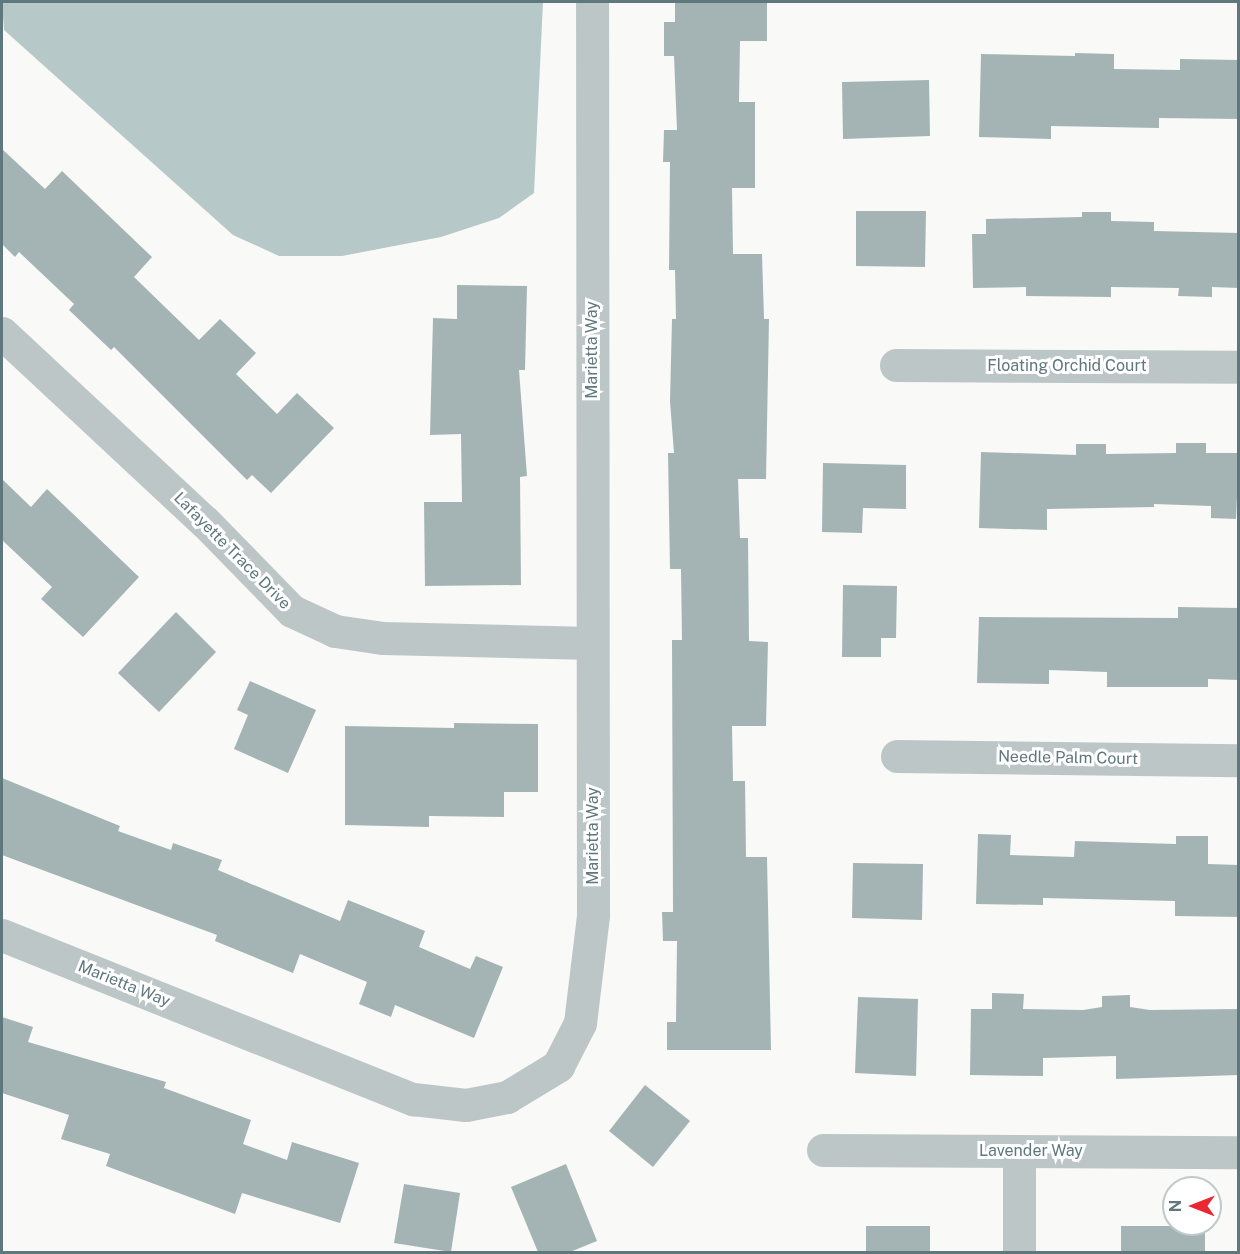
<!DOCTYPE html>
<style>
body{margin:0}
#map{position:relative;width:1240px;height:1254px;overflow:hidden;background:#f9f9f7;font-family:"Public Sans",sans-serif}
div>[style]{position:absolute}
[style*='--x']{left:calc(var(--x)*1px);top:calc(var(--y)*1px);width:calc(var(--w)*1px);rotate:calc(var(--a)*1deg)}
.water>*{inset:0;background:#b6c8c8}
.building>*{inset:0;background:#a4b4b5}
.minor>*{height:33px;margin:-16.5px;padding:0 16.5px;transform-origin:16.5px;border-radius:16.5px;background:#bdc6c7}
span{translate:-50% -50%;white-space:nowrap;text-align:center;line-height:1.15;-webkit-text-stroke:6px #fff;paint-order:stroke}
.street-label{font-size:16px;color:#5e787d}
.frame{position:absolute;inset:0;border:3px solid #5e787d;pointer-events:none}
.north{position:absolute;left:1162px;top:1176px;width:60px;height:60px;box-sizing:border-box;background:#fff;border:2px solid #bfc9cb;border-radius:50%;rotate:270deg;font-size:16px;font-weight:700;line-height:24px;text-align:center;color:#5e787d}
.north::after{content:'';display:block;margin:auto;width:21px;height:27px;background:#ea2731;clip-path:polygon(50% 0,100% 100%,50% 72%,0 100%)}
</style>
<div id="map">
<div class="water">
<div style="clip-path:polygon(2px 2px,543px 2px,534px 193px,499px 218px,441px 237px,342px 256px,279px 256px,233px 235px,4px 30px)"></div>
</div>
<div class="building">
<div style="clip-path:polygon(675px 2px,767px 2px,767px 41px,740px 41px,739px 102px,755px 102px,755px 188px,732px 188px,733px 254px,762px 254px,764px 319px,769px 319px,766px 479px,738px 479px,740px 538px,748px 538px,749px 641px,768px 642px,766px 726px,732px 726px,733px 781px,745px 781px,746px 857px,767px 857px,771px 1050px,667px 1050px,667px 1022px,676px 1022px,677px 941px,663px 941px,662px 912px,673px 912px,672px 640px,682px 640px,681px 569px,670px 569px,668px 453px,674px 453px,670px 401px,672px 319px,676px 319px,675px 270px,669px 270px,670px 162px,663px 162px,664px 130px,677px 130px,674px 56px,664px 56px,664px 22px,675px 22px)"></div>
<div style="clip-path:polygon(1075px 53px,1114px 54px,1114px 69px,1180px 70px,1180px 59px,1239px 60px,1239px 119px,1159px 118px,1159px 128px,1051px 126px,1051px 139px,979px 137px,981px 54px,1075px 56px)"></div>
<div style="clip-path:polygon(929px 80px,930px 136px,843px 139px,842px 82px)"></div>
<div style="clip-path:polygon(2px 149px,45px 189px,62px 171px,152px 257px,134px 277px,199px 340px,220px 319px,256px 353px,236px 374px,277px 414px,297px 393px,334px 428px,271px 493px,252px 475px,247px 480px,114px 347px,111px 350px,69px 310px,74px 304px,19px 252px,15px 257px,2px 244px)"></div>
<div style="clip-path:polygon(856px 211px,926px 211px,925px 267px,856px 266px)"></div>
<div style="clip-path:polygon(1082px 212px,1111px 212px,1111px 221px,1154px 222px,1154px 231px,1239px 233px,1239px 288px,1212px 287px,1212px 297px,1178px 296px,1179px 288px,1111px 287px,1111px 297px,1026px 296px,1026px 287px,973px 288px,972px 234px,986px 234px,986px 219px,1082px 217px)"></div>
<div style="clip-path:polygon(457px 285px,527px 286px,525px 370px,519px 370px,527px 476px,520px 477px,521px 585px,425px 586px,424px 502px,462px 502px,461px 434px,430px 435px,433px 318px,457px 319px)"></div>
<div style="clip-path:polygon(1176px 443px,1206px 443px,1206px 453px,1239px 453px,1236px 519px,1211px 518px,1211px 506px,1154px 504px,1154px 507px,1047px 509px,1047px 530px,979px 528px,981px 452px,1076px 455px,1076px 444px,1106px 444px,1106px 454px,1176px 453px)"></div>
<div style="clip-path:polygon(823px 463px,906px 465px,906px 509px,863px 508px,862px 533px,822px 532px)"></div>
<div style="clip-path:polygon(2px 479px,31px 507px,47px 489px,139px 577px,83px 637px,41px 599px,52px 587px,2px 540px)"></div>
<div style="clip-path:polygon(843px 585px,897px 586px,896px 638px,881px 638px,881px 657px,842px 657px)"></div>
<div style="clip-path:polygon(1178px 607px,1239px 608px,1239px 680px,1208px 679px,1208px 687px,1107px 687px,1107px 672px,1049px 670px,1049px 684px,977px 683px,979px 617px,1178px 618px)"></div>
<div style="clip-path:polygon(176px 612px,216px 652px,159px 712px,118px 673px)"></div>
<div style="clip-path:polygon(250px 681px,316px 710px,288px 773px,234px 749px,248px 715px,237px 710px)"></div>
<div style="clip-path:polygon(454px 723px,538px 724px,538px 792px,504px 792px,504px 817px,429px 816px,429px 827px,345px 825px,345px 726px,454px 728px)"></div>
<div style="clip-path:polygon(2px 778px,120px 826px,118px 831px,171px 850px,173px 843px,222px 860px,218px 870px,340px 921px,348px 900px,425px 931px,419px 947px,470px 969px,476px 956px,503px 967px,474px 1038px,395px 1005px,391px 1017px,359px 1004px,367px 982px,300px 954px,293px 973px,215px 941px,217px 935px,2px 855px)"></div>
<div style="clip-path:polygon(978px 834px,1011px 835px,1010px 855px,1074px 857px,1075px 841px,1176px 844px,1176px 836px,1208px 836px,1208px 864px,1239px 865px,1239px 917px,1175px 916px,1175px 901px,1043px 898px,1043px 905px,976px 904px)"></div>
<div style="clip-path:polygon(853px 863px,923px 864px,922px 920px,852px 918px)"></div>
<div style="clip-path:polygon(992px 993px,1024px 994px,1023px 1009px,1083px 1010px,1102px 1007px,1102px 996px,1130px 995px,1130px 1007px,1150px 1010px,1239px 1009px,1239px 1075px,1116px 1079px,1116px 1056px,1043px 1058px,1043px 1076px,970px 1075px,971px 1009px,992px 1009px)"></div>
<div style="clip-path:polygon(858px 997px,918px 999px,916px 1076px,855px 1073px)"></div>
<div style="clip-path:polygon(2px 1017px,33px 1027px,28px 1042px,166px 1082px,164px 1088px,251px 1120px,243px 1144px,287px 1160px,292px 1142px,359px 1163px,340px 1223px,242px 1193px,235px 1214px,106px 1166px,110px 1154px,61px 1139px,69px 1115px,2px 1093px)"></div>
<div style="clip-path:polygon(645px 1085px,690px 1121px,653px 1167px,609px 1131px)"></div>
<div style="clip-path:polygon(566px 1164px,597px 1241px,570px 1252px,538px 1252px,511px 1187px)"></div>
<div style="clip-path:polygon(404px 1184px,460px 1193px,451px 1252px,394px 1243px)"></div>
<div style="clip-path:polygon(866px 1226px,930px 1226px,930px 1252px,866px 1252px)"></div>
<div style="clip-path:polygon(1121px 1226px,1205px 1226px,1205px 1252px,1121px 1252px)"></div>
</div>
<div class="minor">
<div style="--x:2;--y:333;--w:277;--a:43"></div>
<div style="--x:205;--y:522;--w:124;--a:45.7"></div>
<div style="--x:292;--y:611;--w:47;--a:24.9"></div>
<div style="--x:335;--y:631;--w:49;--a:8.3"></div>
<div style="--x:383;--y:638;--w:209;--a:1.4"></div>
<div style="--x:896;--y:365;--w:342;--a:0.3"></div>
<div style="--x:897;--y:756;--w:341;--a:0.7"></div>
<div style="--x:2;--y:935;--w:443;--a:21.8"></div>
<div style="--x:413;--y:1099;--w:53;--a:6.5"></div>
<div style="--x:466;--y:1105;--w:42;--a:-11"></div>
<div style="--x:507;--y:1097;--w:60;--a:-31.3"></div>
<div style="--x:558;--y:1066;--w:48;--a:-62.9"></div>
<div style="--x:580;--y:1023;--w:109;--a:-83.1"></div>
<div style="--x:593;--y:915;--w:913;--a:-90.06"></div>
<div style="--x:823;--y:1150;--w:415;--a:0.3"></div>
<div style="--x:1019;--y:1252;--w:101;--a:-90"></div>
</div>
<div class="street-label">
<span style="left:592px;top:350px;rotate:-90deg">Marietta Way</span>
<span style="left:1067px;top:366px">Floating Orchid Court</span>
<span style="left:232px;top:551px;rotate:45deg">Lafayette Trace Drive</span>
<span style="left:1068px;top:758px;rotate:1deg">Needle Palm Court</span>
<span style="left:593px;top:836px;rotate:-90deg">Marietta Way</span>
<span style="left:124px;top:984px;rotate:22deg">Marietta Way</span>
<span style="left:1031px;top:1151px">Lavender Way</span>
</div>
<div class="frame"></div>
<div class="north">N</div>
</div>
